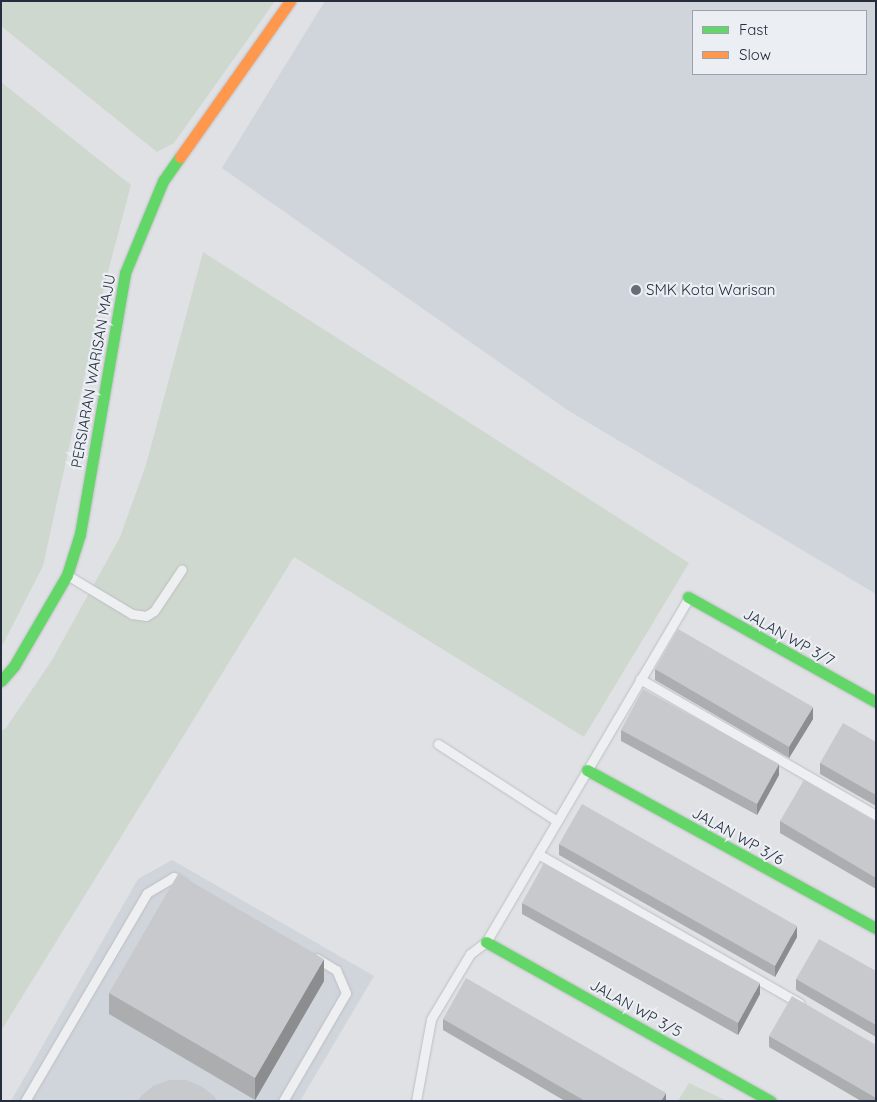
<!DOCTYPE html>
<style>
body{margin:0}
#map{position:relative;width:877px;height:1102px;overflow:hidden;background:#dfe1e4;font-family:Quicksand,sans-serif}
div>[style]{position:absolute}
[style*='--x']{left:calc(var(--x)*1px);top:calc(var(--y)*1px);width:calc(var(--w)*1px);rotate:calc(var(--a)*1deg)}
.built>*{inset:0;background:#d0d4db}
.green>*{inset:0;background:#cfd8cf}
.roads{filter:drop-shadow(0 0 1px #bdbfc2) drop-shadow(0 0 1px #bdbfc2)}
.lane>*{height:9px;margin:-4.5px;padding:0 4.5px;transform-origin:4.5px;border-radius:4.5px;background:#eeeff1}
.fast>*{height:11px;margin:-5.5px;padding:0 5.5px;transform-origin:5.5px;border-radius:5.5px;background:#63d668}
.slow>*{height:11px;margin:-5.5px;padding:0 5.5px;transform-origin:5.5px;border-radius:5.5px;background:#ff974d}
.wall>*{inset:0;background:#abadaf}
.shaded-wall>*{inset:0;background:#8b8d8f}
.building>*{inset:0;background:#c7c9cc}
.dots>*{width:14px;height:14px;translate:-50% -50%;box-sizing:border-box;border:2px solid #ebeff4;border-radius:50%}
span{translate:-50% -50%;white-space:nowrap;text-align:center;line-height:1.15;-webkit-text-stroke:4.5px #ebeff4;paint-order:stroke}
.poi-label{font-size:15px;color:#262e3d}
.left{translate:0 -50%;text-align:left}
.street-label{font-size:15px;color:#262e3d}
.frame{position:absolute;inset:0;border:2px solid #262e3d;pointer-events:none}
.legend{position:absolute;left:692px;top:10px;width:175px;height:65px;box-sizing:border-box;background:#ebeff4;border:1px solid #9ca2ab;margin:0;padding:6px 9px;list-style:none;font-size:15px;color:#262e3d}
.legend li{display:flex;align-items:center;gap:10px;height:25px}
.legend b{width:25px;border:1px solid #9ca2ab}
</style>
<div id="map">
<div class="built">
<div style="clip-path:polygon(evenodd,325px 1px,876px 1px,876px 594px,569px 411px,222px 168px,325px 1px,693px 11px,866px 11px,866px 74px,693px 74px,693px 11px)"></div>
<div style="clip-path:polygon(172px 860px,374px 976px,300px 1101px,11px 1101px,138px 879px)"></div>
</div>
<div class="green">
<div style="clip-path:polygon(1px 1px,275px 1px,174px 143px,157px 152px,1px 26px)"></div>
<div style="clip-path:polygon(1px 82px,131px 185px,105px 283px,43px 566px,1px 648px)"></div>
<div style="clip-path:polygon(203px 252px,689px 563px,584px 737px,294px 557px,1px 1031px,1px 731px,6px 728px,52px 660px,120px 537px,146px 465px)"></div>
<div style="clip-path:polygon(689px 1083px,727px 1101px,678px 1101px)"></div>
</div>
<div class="roads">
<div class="lane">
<div style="--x:67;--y:575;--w:76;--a:31"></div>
<div style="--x:132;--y:614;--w:14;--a:8"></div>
<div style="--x:146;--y:616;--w:9;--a:-32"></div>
<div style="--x:154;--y:611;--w:50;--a:-56.3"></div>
<div style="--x:640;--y:679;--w:272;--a:30"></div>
<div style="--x:438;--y:744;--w:142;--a:32.9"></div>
<div style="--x:538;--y:854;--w:301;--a:29.7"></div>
<div style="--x:25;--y:1101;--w:241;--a:-59.6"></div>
<div style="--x:147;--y:893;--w:31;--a:-31"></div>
<div style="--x:174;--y:877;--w:13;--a:32"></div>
<div style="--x:283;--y:1101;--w:125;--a:-59.7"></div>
<div style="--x:346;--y:993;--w:25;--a:-113"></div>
<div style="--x:336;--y:970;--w:23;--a:-149"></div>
<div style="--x:416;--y:1101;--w:83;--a:-79.6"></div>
<div style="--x:431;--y:1019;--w:76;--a:-59"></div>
<div style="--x:470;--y:954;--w:20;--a:-37"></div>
<div style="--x:486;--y:942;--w:398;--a:-59.5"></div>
</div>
<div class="fast">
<div style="--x:688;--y:597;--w:215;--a:29.2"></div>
<div style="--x:1;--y:681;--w:20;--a:-49"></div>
<div style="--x:14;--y:666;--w:105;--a:-59.8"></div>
<div style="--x:67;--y:575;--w:43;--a:-72.4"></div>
<div style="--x:80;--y:534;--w:265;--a:-80.2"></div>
<div style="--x:125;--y:273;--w:100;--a:-67.6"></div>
<div style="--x:163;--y:181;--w:29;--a:-55"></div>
<div style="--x:587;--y:770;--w:329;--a:28.7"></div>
<div style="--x:486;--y:942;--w:326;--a:29.2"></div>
</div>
<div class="slow">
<div style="--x:180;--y:157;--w:191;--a:-54.8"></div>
</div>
</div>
<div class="wall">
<div style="clip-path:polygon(655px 669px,813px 719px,789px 758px,655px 680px)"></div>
<div style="clip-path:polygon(621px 730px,779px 775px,757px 815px,621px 741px)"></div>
<div style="clip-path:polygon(876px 742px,876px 806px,820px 774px,820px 763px)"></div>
<div style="clip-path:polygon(780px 821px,876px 822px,876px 889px,780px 833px)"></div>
<div style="clip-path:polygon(559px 844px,797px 937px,775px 977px,559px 855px)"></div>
<div style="clip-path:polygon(522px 903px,760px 994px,738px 1035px,522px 914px)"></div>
<div style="clip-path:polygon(876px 971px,876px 1037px,796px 990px,796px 979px)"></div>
<div style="clip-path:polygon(324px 981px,255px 1100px,109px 1014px,109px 993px)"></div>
<div style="clip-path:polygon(443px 1019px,666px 1101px,565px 1101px,443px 1030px)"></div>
<div style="clip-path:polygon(769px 1036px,876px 1045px,876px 1101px,861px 1101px,769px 1047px)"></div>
</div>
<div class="shaded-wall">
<div style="clip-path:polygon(813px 707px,813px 719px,789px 758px,789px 747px)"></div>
<div style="clip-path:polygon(779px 764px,779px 775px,757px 815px,757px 804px)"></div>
<div style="clip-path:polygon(797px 926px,797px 937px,775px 977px,775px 966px)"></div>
<div style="clip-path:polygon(324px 959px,324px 981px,255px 1100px,255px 1078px)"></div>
<div style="clip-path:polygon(760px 983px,760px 994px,738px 1035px,738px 1023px)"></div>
<div style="clip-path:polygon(666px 1093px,666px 1101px,661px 1101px)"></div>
</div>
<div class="building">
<div style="clip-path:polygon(678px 629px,813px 707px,789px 747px,655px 669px)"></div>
<div style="clip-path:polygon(643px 689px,779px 764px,757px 804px,621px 730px)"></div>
<div style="clip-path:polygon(843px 723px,876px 742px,876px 795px,820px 763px)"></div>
<div style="clip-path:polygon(804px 780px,876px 822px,876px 878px,780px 821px)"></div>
<div style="clip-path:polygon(582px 804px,797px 926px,775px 966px,559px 844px)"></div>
<div style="clip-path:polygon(544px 863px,760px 983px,738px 1023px,522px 903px)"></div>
<div style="clip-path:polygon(178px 874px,324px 959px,255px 1078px,109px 993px)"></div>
<div style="clip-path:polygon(819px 939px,876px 971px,876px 1025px,796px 979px)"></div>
<div style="clip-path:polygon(466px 978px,666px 1093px,661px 1101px,585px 1101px,443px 1019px)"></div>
<div style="clip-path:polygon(792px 996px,876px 1045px,876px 1098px,769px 1036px)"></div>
<div style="clip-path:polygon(169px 1080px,186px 1080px,201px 1086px,214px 1096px,217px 1101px,138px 1101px,141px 1096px,153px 1086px)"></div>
</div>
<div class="dots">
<div style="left:636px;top:290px;background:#676d77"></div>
</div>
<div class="poi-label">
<span class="left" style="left:646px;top:290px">SMK Kota Warisan</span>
</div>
<div class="street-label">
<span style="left:93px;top:371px;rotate:-80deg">PERSIARAN WARISAN MAJU</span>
<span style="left:789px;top:637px;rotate:29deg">JALAN WP 3/7</span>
<span style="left:738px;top:836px;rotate:29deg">JALAN WP 3/6</span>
<span style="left:636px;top:1008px;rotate:29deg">JALAN WP 3/5</span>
</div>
<div class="frame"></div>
<ul class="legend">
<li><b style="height:6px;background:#63d668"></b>Fast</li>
<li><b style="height:6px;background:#ff974d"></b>Slow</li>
</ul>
</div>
